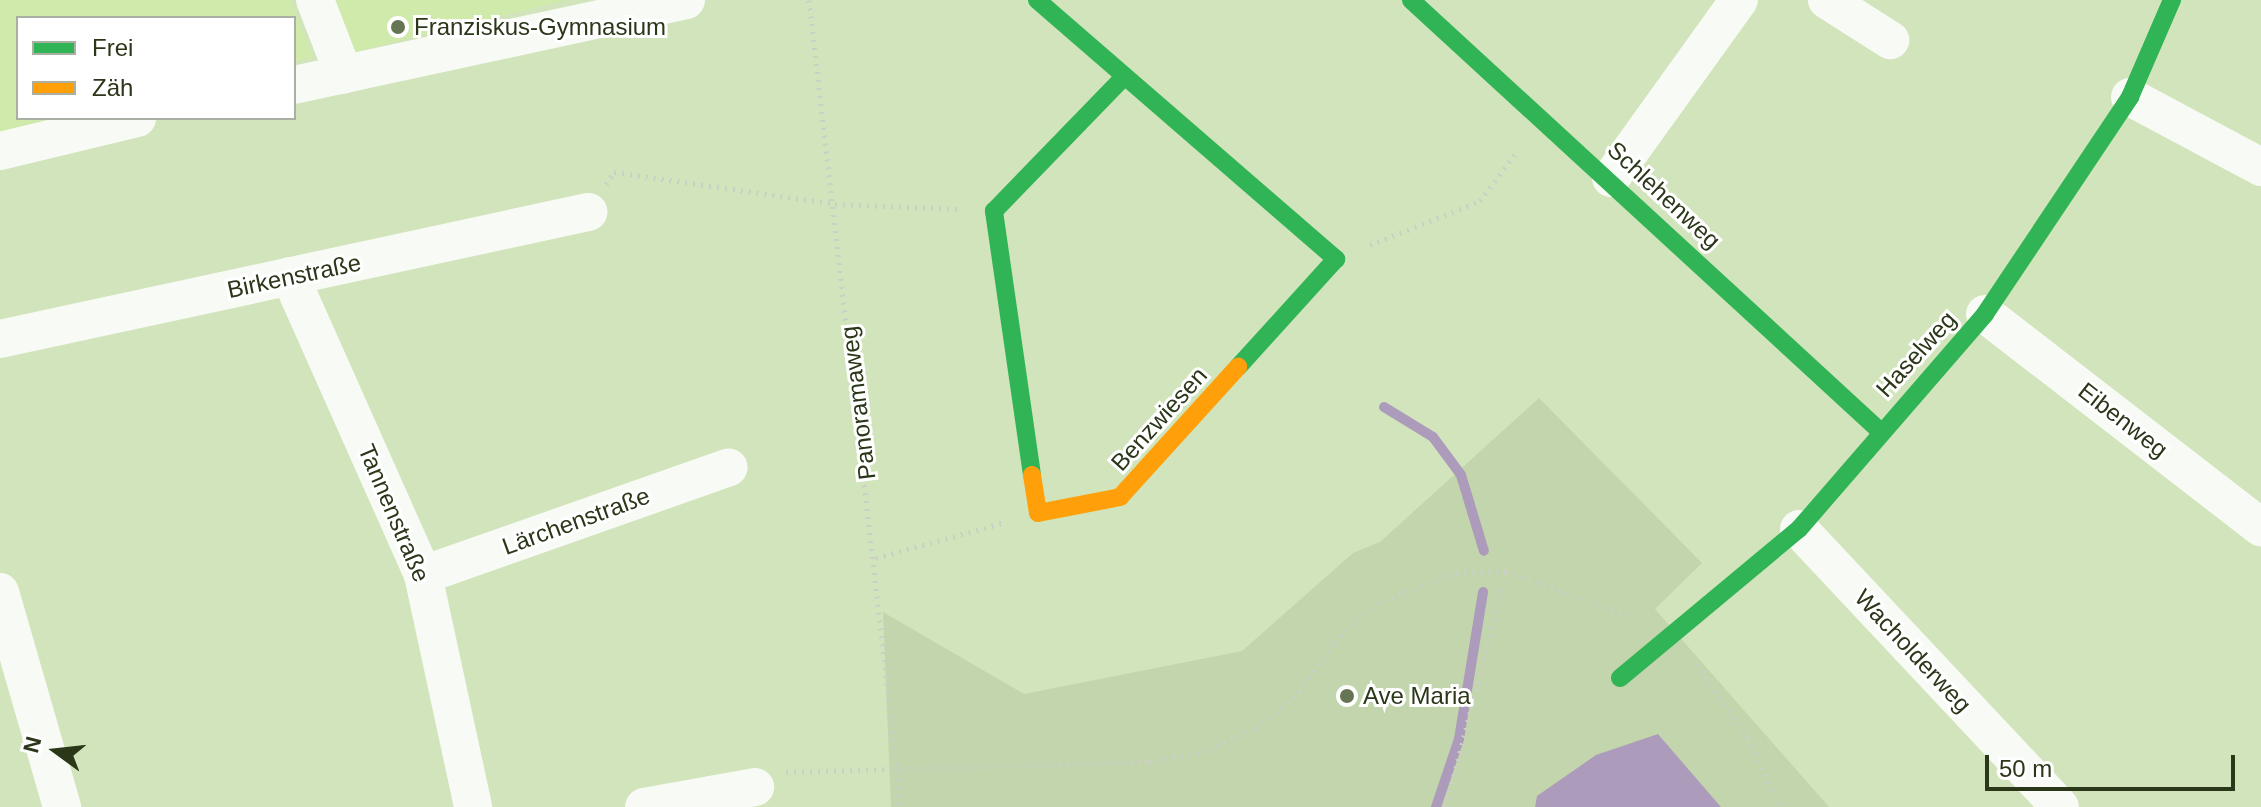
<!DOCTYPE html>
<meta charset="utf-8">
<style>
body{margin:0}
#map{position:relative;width:2261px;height:807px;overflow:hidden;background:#d2e4bb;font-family:Helvetica,sans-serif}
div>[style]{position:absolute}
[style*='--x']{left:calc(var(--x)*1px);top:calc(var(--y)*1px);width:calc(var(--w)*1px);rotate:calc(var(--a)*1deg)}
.built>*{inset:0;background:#cfeaaa}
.green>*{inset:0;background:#c3d5ac}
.water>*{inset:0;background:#ac9bba}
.stream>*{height:10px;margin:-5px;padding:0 5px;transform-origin:5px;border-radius:5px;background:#ac9bba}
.path>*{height:5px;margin-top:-2.5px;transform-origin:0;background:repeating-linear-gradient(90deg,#cbd0c4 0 2px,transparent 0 8px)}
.street>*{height:38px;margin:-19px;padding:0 19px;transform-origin:19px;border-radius:19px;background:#f8fbf5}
.fast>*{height:18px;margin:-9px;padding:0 9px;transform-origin:9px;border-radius:9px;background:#30b455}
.slow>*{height:18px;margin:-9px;padding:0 9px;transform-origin:9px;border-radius:9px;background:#ff9f0a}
.dots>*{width:22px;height:22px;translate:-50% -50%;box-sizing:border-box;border:4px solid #fff;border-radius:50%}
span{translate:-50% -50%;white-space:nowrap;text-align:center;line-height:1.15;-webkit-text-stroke:6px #fff;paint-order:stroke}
.poi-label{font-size:24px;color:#2b3719}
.left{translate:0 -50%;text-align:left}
.street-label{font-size:24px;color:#2b3719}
.legend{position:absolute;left:16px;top:16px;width:280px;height:104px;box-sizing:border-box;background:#fff;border:2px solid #aaafa3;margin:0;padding:10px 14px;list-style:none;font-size:24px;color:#2b3719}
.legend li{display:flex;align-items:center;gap:16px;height:40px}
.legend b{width:40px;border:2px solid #aaafa3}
.north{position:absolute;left:16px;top:711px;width:80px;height:80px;-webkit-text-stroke:6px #fff;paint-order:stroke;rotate:285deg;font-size:22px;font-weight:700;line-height:32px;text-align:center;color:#2b3719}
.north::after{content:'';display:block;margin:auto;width:28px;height:36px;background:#2b3719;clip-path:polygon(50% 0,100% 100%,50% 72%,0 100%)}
.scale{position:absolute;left:1985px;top:755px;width:250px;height:36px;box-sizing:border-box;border:4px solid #2b3719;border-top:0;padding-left:10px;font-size:24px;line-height:28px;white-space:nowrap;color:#2b3719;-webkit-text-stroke:6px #fff;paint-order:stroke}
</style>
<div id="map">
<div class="built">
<div style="clip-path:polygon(0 0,290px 0,313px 57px,294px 62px,294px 18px,18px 18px,18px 118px,83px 118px,0 140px)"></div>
<div style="clip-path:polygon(328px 0,566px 0,349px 53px)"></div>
</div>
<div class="green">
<div style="clip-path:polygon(1539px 398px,1702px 563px,1655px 609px,1829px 807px,1721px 807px,1658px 734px,1537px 796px,1535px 807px,891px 807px,883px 612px,1024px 694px,1242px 651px,1353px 553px,1380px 542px)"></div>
</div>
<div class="water">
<div style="clip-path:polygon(1658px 734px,1721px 807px,1535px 807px,1537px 796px,1596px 755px)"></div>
</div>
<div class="stream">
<div style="--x:1384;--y:407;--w:57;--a:31.5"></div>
<div style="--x:1433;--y:437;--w:47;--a:53.6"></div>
<div style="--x:1461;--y:475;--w:79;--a:73.2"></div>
<div style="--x:1436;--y:807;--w:72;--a:-71.3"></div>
<div style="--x:1459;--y:739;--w:149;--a:-80.7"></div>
</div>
<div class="path">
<div style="--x:809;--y:0;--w:812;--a:83.5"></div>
<div style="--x:606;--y:184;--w:14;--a:-56"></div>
<div style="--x:614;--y:172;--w:223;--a:8.2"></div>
<div style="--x:835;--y:204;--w:124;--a:2.3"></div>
<div style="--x:1370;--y:245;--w:118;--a:-21.8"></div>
<div style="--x:1480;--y:201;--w:64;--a:-53.3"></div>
<div style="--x:876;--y:558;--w:131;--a:-15.5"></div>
<div style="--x:1696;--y:664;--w:90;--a:54.9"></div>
<div style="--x:1748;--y:738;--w:76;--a:65.1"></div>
<div style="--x:786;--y:772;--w:364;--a:-1.6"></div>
<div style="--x:1150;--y:762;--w:53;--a:-10.9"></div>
<div style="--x:1202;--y:752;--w:59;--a:-24"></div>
<div style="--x:1256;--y:728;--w:57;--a:-39.3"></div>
<div style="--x:1300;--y:692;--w:61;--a:-55"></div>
<div style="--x:1335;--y:642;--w:57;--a:-43.6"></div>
<div style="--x:1376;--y:603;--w:85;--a:-20.6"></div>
<div style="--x:1456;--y:573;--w:50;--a:-2.3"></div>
<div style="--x:1506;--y:571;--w:135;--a:19.9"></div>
<div style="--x:1446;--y:807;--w:244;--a:-75.7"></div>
</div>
<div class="street">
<div style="--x:315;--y:0;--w:80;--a:68.9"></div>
<div style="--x:1827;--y:0;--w:75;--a:32.4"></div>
<div style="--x:294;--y:85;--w:401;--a:-12.2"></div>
<div style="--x:2130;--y:97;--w:149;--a:28.1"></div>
<div style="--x:0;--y:151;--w:141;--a:-13.5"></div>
<div style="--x:1611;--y:178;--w:219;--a:-54.3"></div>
<div style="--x:290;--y:276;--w:327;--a:66"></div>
<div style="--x:423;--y:575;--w:237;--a:77.8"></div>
<div style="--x:1985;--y:314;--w:349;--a:37.7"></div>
<div style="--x:0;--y:339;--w:602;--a:-12.19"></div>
<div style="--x:1799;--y:529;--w:381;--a:46.8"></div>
<div style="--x:423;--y:575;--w:324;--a:-19.4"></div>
<div style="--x:0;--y:592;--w:224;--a:73.9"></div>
<div style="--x:644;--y:807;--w:113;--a:-10.2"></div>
</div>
<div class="fast">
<div style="--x:1037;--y:0;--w:396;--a:40.9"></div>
<div style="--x:1336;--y:259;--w:146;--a:132.2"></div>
<div style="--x:1411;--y:0;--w:637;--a:42.58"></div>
<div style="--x:1032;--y:475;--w:267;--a:-98.2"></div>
<div style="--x:994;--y:211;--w:187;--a:-45.9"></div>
<div style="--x:1620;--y:678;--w:233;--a:-39.8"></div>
<div style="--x:1799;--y:529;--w:284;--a:-49.1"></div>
<div style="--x:1985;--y:314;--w:261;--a:-56.2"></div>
<div style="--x:2130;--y:97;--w:106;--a:-66.6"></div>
</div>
<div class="slow">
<div style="--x:1032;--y:475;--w:38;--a:81"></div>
<div style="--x:1038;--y:513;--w:84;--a:-11"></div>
<div style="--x:1120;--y:497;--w:176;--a:-47.8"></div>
</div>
<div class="dots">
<div style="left:398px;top:27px;background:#657452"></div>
<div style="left:1347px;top:696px;background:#657452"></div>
</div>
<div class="poi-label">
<span class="left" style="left:414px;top:27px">Franziskus-Gymnasium</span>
<span class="left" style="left:1363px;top:696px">Ave Maria</span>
</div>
<div class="street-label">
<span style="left:1664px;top:195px;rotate:43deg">Schlehenweg</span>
<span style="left:294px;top:276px;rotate:-12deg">Birkenstraße</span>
<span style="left:1916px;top:354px;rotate:-48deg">Haselweg</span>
<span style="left:858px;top:403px;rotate:-97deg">Panoramaweg</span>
<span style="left:1159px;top:419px;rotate:-48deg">Benzwiesen</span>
<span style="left:2123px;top:420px;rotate:38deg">Eibenweg</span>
<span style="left:394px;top:513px;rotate:67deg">Tannenstraße</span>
<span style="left:576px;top:521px;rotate:-20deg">Lärchenstraße</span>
<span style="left:1913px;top:651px;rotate:47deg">Wacholderweg</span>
</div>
<ul class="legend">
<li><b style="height:10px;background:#30b455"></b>Frei</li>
<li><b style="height:10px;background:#ff9f0a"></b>Zäh</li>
</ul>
<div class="north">N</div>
<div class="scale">50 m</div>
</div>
